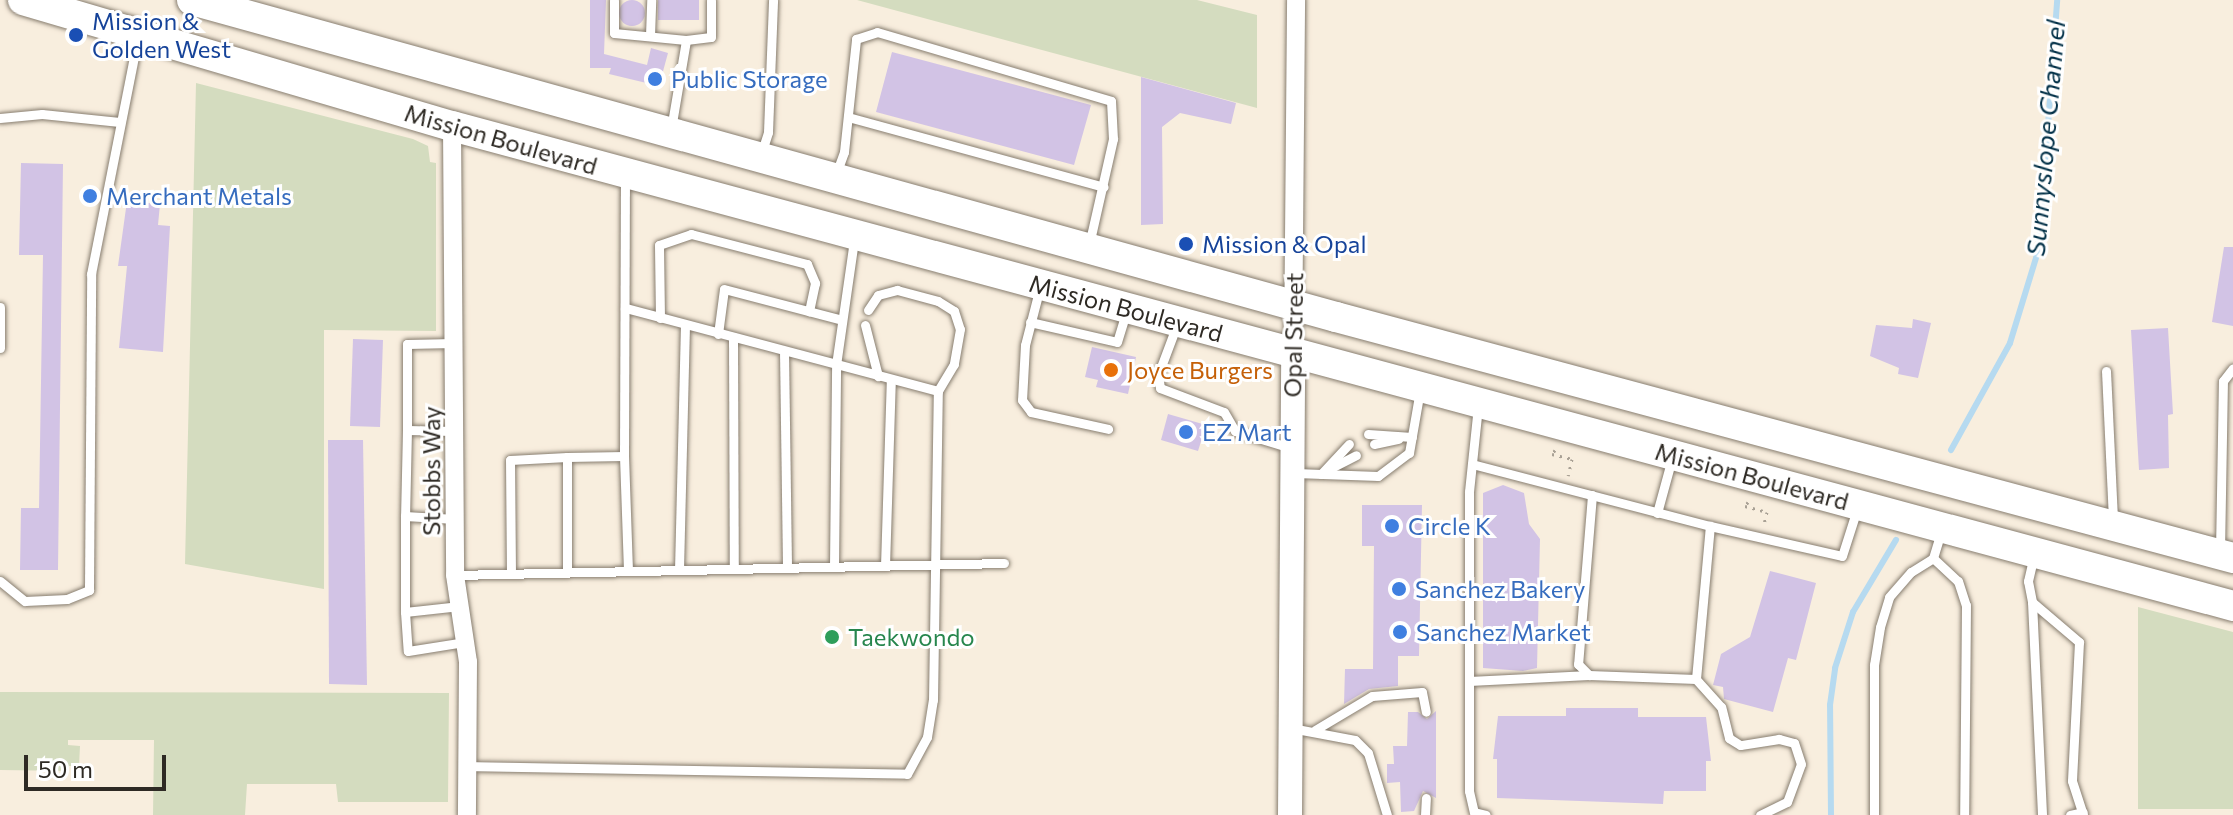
<!DOCTYPE html>
<style>
body{margin:0}
#map{position:relative;width:2233px;height:815px;overflow:hidden;background:#f8eede;font-family:Commissioner,sans-serif}
div>[style]{position:absolute}
[style*='--x']{left:calc(var(--x)*1px);top:calc(var(--y)*1px);width:calc(var(--w)*1px);rotate:calc(var(--a)*1deg)}
.green>*{inset:0;background:#d4dcbf}
.stream>*{height:6px;margin:-3px;padding:0 3px;transform-origin:3px;border-radius:3px;background:#b6daf0}
.building>*{inset:0;background:#d2c3e5}
.round{border-radius:50%}
.path>*{height:3px;margin-top:-1.5px;transform-origin:0;background:repeating-linear-gradient(90deg,#a9a195 0 2px,transparent 0 8px)}
.roads{filter:drop-shadow(0 0 2px #877d6f) drop-shadow(0 0 2px #877d6f)}
.service>*{height:9px;margin:-4.5px;padding:0 4.5px;transform-origin:4.5px;border-radius:4.5px;background:#fff}
.minor>*{height:18px;margin:-9px;padding:0 9px;transform-origin:9px;border-radius:9px;background:#fff}
.tertiary>*{height:24px;margin:-12px;padding:0 12px;transform-origin:12px;border-radius:12px;background:#fff}
.primary>*{height:30px;margin:-15px;padding:0 15px;transform-origin:15px;border-radius:15px;background:#fff}
.dots>*{width:22px;height:22px;translate:-50% -50%;box-sizing:border-box;border:4px solid #fff;border-radius:50%}
span{translate:-50% -50%;white-space:nowrap;text-align:center;line-height:1.15;-webkit-text-stroke:6px #fff;paint-order:stroke}
.transit-label{font-size:24px;color:#164399}
.left{translate:0 -50%;text-align:left}
.shop-label{font-size:24px;color:#366cbe}
.street-label{font-size:24px;color:#2e2a24}
.food-label{font-size:24px;color:#c56008}
.leisure-label{font-size:24px;color:#27864d}
.water-label{font-size:26px;color:#002f46;font-style:italic}
.scale{position:absolute;left:24px;top:755px;width:142px;height:36px;box-sizing:border-box;border:4px solid #2e2a24;border-top:0;padding-left:10px;font-size:24px;line-height:28px;white-space:nowrap;color:#2e2a24;-webkit-text-stroke:6px #fff;paint-order:stroke}
</style>
<div id="map">
<div class="green">
<div style="clip-path:polygon(857px 0,1197px 0,1257px 15px,1257px 108px)"></div>
<div style="clip-path:polygon(196px 83px,413px 139px,428px 146px,430px 162px,436px 163px,436px 331px,324px 330px,324px 589px,185px 564px)"></div>
<div style="clip-path:polygon(2138px 607px,2233px 632px,2233px 809px,2138px 809px)"></div>
<div style="clip-path:polygon(0 692px,449px 693px,448px 802px,338px 802px,336px 784px,247px 784px,245px 815px,153px 815px,154px 740px,68px 740px,68px 745px,80px 746px,79px 766px,69px 766px,69px 771px,0 770px)"></div>
</div>
<div class="stream">
<div style="--x:1951;--y:450;--w:122;--a:-61.1"></div>
<div style="--x:2010;--y:343;--w:99;--a:-73"></div>
<div style="--x:2039;--y:248;--w:249;--a:-85.8"></div>
<div style="--x:1831;--y:815;--w:110;--a:-90.5"></div>
<div style="--x:1830;--y:705;--w:37;--a:-82"></div>
<div style="--x:1835;--y:668;--w:59;--a:-72.2"></div>
<div style="--x:1853;--y:612;--w:84;--a:-59.2"></div>
</div>
<div class="building">
<div class="round" style="left:619px;top:0;width:26px;height:26px"></div>
<div style="clip-path:polygon(590px 0,606px 0,604px 54px,647px 65px,651px 48px,668px 53px,659px 86px,609px 74px,611px 68px,590px 68px)"></div>
<div style="clip-path:polygon(658px 0,699px 0,699px 20px,658px 20px)"></div>
<div style="clip-path:polygon(892px 52px,1091px 105px,1074px 165px,876px 112px)"></div>
<div style="clip-path:polygon(1141px 77px,1236px 103px,1231px 124px,1180px 113px,1162px 127px,1163px 224px,1141px 225px)"></div>
<div style="clip-path:polygon(21px 163px,63px 164px,58px 570px,20px 570px,21px 508px,39px 508px,43px 255px,19px 255px)"></div>
<div style="clip-path:polygon(127px 201px,160px 204px,158px 225px,170px 226px,163px 352px,119px 348px,127px 266px,118px 266px)"></div>
<div style="clip-path:polygon(2224px 247px,2233px 247px,2233px 326px,2212px 322px)"></div>
<div style="clip-path:polygon(1913px 319px,1931px 323px,1918px 378px,1898px 374px,1899px 368px,1870px 356px,1876px 325px,1912px 328px)"></div>
<div style="clip-path:polygon(2168px 328px,2173px 414px,2168px 415px,2169px 468px,2139px 470px,2131px 330px)"></div>
<div style="clip-path:polygon(353px 339px,383px 340px,380px 427px,350px 426px)"></div>
<div style="clip-path:polygon(1092px 347px,1136px 357px,1128px 394px,1096px 387px,1098px 380px,1085px 377px)"></div>
<div style="clip-path:polygon(1168px 414px,1206px 425px,1198px 451px,1161px 440px)"></div>
<div style="clip-path:polygon(328px 440px,363px 440px,367px 685px,329px 684px)"></div>
<div style="clip-path:polygon(1503px 485px,1524px 493px,1529px 524px,1540px 539px,1537px 668px,1523px 671px,1483px 668px,1483px 493px)"></div>
<div style="clip-path:polygon(1362px 505px,1422px 505px,1419px 656px,1398px 656px,1398px 686px,1369px 689px,1344px 704px,1345px 669px,1373px 669px,1374px 546px,1362px 546px)"></div>
<div style="clip-path:polygon(1770px 571px,1816px 583px,1796px 660px,1788px 658px,1773px 712px,1724px 699px,1723px 687px,1713px 685px,1721px 654px,1750px 637px)"></div>
<div style="clip-path:polygon(1566px 708px,1638px 708px,1638px 717px,1706px 717px,1711px 761px,1706px 761px,1706px 791px,1664px 791px,1663px 804px,1497px 798px,1497px 759px,1493px 759px,1498px 716px,1566px 716px)"></div>
<div style="clip-path:polygon(1436px 711px,1436px 798px,1423px 791px,1414px 811px,1401px 812px,1400px 782px,1387px 783px,1387px 764px,1394px 764px,1393px 746px,1407px 746px,1408px 712px,1418px 712px,1427px 719px)"></div>
</div>
<div class="path">
<div style="--x:1555;--y:450;--w:5;--a:127"></div>
<div style="--x:1552;--y:454;--w:21;--a:14"></div>
<div style="--x:1572;--y:459;--w:17;--a:103"></div>
<div style="--x:1748;--y:502;--w:5;--a:127"></div>
<div style="--x:1745;--y:506;--w:23;--a:15"></div>
<div style="--x:1767;--y:512;--w:12;--a:104"></div>
</div>
<div class="roads">
<div class="service">
<div style="--x:614;--y:0;--w:33;--a:90"></div>
<div style="--x:614;--y:33;--w:72;--a:5.6"></div>
<div style="--x:686;--y:40;--w:25;--a:-7"></div>
<div style="--x:711;--y:37;--w:37;--a:-90"></div>
<div style="--x:650;--y:36;--w:36;--a:-88"></div>
<div style="--x:848;--y:117;--w:265;--a:15.3"></div>
<div style="--x:0;--y:118;--w:42;--a:-5.4"></div>
<div style="--x:42;--y:114;--w:78;--a:5.9"></div>
<div style="--x:671;--y:129;--w:90;--a:-80.4"></div>
<div style="--x:761;--y:154;--w:23;--a:-72"></div>
<div style="--x:768;--y:132;--w:132;--a:-87.8"></div>
<div style="--x:836;--y:174;--w:23;--a:-70"></div>
<div style="--x:844;--y:152;--w:114;--a:-83.9"></div>
<div style="--x:856;--y:39;--w:22;--a:-18"></div>
<div style="--x:877;--y:32;--w:244;--a:16.4"></div>
<div style="--x:1111;--y:101;--w:38;--a:87"></div>
<div style="--x:1113;--y:139;--w:109;--a:102.8"></div>
<div style="--x:1040;--y:287;--w:60;--a:104.5"></div>
<div style="--x:1025;--y:345;--w:55;--a:93.1"></div>
<div style="--x:1022;--y:400;--w:15;--a:53"></div>
<div style="--x:1031;--y:412;--w:79;--a:12.4"></div>
<div style="--x:0;--y:307;--w:41;--a:90"></div>
<div style="--x:868;--y:310;--w:18;--a:-56"></div>
<div style="--x:878;--y:295;--w:20;--a:-15"></div>
<div style="--x:897;--y:290;--w:42;--a:15"></div>
<div style="--x:938;--y:301;--w:19;--a:32"></div>
<div style="--x:954;--y:311;--w:19;--a:72"></div>
<div style="--x:960;--y:329;--w:36;--a:100"></div>
<div style="--x:954;--y:364;--w:31;--a:121"></div>
<div style="--x:660;--y:318;--w:73;--a:-90.8"></div>
<div style="--x:659;--y:245;--w:34;--a:-19"></div>
<div style="--x:691;--y:234;--w:120;--a:14.5"></div>
<div style="--x:807;--y:264;--w:21;--a:67"></div>
<div style="--x:815;--y:283;--w:29;--a:102"></div>
<div style="--x:1030;--y:322;--w:89;--a:12.9"></div>
<div style="--x:1117;--y:342;--w:31;--a:-73"></div>
<div style="--x:865;--y:325;--w:53;--a:75.7"></div>
<div style="--x:1176;--y:327;--w:51;--a:110.6"></div>
<div style="--x:1158;--y:375;--w:13;--a:81"></div>
<div style="--x:1160;--y:388;--w:68;--a:20.6"></div>
<div style="--x:1224;--y:412;--w:22;--a:60"></div>
<div style="--x:1235;--y:431;--w:59;--a:16.9"></div>
<div style="--x:718;--y:334;--w:45;--a:-82.4"></div>
<div style="--x:724;--y:289;--w:122;--a:14.7"></div>
<div style="--x:733;--y:337;--w:232;--a:89.8"></div>
<div style="--x:454;--y:343;--w:47;--a:178.8"></div>
<div style="--x:407;--y:344;--w:86;--a:90"></div>
<div style="--x:407;--y:430;--w:47;--a:1.2"></div>
<div style="--x:784;--y:351;--w:217;--a:89.2"></div>
<div style="--x:2106;--y:371;--w:151;--a:87.3"></div>
<div style="--x:1478;--y:406;--w:86;--a:96"></div>
<div style="--x:1469;--y:492;--w:299;--a:90"></div>
<div style="--x:1469;--y:791;--w:22;--a:77"></div>
<div style="--x:1474;--y:812;--w:12;--a:14"></div>
<div style="--x:407;--y:430;--w:86;--a:91.3"></div>
<div style="--x:405;--y:516;--w:50;--a:3.4"></div>
<div style="--x:1368;--y:434;--w:44;--a:3.9"></div>
<div style="--x:1374;--y:444;--w:25;--a:-12"></div>
<div style="--x:624;--y:456;--w:280;--a:-89.8"></div>
<div style="--x:1472;--y:464;--w:246;--a:14.6"></div>
<div style="--x:1331;--y:468;--w:28;--a:-27"></div>
<div style="--x:1295;--y:473;--w:83;--a:2.1"></div>
<div style="--x:1378;--y:476;--w:39;--a:-37"></div>
<div style="--x:1409;--y:453;--w:64;--a:-80.1"></div>
<div style="--x:1321;--y:474;--w:41;--a:-47"></div>
<div style="--x:1592;--y:495;--w:170;--a:94.7"></div>
<div style="--x:1578;--y:664;--w:16;--a:45"></div>
<div style="--x:1589;--y:675;--w:107;--a:2.1"></div>
<div style="--x:1657;--y:513;--w:57;--a:-74.7"></div>
<div style="--x:405;--y:516;--w:96;--a:90"></div>
<div style="--x:405;--y:612;--w:55;--a:-6.2"></div>
<div style="--x:2220;--y:551;--w:170;--a:-89"></div>
<div style="--x:2223;--y:381;--w:16;--a:-52"></div>
<div style="--x:2034;--y:555;--w:27;--a:103"></div>
<div style="--x:2028;--y:581;--w:21;--a:79"></div>
<div style="--x:2032;--y:602;--w:62;--a:40.4"></div>
<div style="--x:2079;--y:642;--w:139;--a:92.9"></div>
<div style="--x:2072;--y:781;--w:36;--a:72"></div>
<div style="--x:1933;--y:558;--w:34;--a:43"></div>
<div style="--x:1958;--y:581;--w:25;--a:72"></div>
<div style="--x:1966;--y:605;--w:210;--a:90.5"></div>
<div style="--x:885;--y:566;--w:187;--a:-88.2"></div>
<div style="--x:834;--y:567;--w:202;--a:-89.4"></div>
<div style="--x:836;--y:365;--w:126;--a:-81.8"></div>
<div style="--x:679;--y:570;--w:245;--a:-88.6"></div>
<div style="--x:567;--y:572;--w:115;--a:-90"></div>
<div style="--x:511;--y:574;--w:114;--a:-90.5"></div>
<div style="--x:510;--y:460;--w:57;--a:-3"></div>
<div style="--x:567;--y:457;--w:57;--a:-1"></div>
<div style="--x:624;--y:456;--w:115;--a:88"></div>
<div style="--x:455;--y:575;--w:549;--a:-1.25"></div>
<div style="--x:0;--y:581;--w:32;--a:39"></div>
<div style="--x:25;--y:601;--w:42;--a:-2.7"></div>
<div style="--x:67;--y:599;--w:24;--a:-22"></div>
<div style="--x:89;--y:590;--w:316;--a:-89.6"></div>
<div style="--x:91;--y:274;--w:242;--a:-78.8"></div>
<div style="--x:2032;--y:602;--w:213;--a:87.3"></div>
<div style="--x:405;--y:612;--w:39;--a:86"></div>
<div style="--x:408;--y:651;--w:58;--a:-9"></div>
<div style="--x:1469;--y:681;--w:120;--a:-2.9"></div>
<div style="--x:1291;--y:728;--w:65;--a:10.6"></div>
<div style="--x:1355;--y:740;--w:18;--a:45"></div>
<div style="--x:1368;--y:753;--w:65;--a:73"></div>
<div style="--x:1315;--y:730;--w:66;--a:-30.8"></div>
<div style="--x:1372;--y:696;--w:50;--a:-4.6"></div>
<div style="--x:1422;--y:692;--w:20;--a:79"></div>
<div style="--x:467;--y:766;--w:440;--a:1"></div>
<div style="--x:907;--y:774;--w:42;--a:-61.6"></div>
<div style="--x:927;--y:737;--w:37;--a:-81"></div>
<div style="--x:933;--y:700;--w:309;--a:-89.1"></div>
<div style="--x:938;--y:391;--w:324;--a:-165.1"></div>
<div style="--x:1425;--y:815;--w:17;--a:-87"></div>
<div style="--x:1760;--y:815;--w:30;--a:-26"></div>
<div style="--x:1787;--y:802;--w:40;--a:-69.8"></div>
<div style="--x:1801;--y:764;--w:22;--a:-108"></div>
<div style="--x:1794;--y:743;--w:16;--a:-165"></div>
<div style="--x:1779;--y:739;--w:39;--a:171"></div>
<div style="--x:1740;--y:745;--w:13;--a:-148"></div>
<div style="--x:1729;--y:738;--w:32;--a:-104"></div>
<div style="--x:1721;--y:707;--w:38;--a:-132"></div>
<div style="--x:1696;--y:679;--w:154;--a:-84.8"></div>
<div style="--x:1710;--y:526;--w:135;--a:12.8"></div>
<div style="--x:1842;--y:556;--w:49;--a:-72.3"></div>
<div style="--x:1874;--y:815;--w:150;--a:-90"></div>
<div style="--x:1874;--y:665;--w:38;--a:-81"></div>
<div style="--x:1880;--y:627;--w:31;--a:-73"></div>
<div style="--x:1889;--y:597;--w:33;--a:-49"></div>
<div style="--x:1911;--y:572;--w:26;--a:-32"></div>
<div style="--x:1933;--y:558;--w:28;--a:-73"></div>
<div style="--x:2070;--y:815;--w:13;--a:-13"></div>
</div>
<div class="minor">
<div style="--x:452;--y:126;--w:449;--a:89.6"></div>
<div style="--x:455;--y:575;--w:88;--a:81.5"></div>
<div style="--x:468;--y:662;--w:153;--a:90.4"></div>
<div style="--x:1293;--y:353;--w:353;--a:-89.5"></div>
</div>
<div class="tertiary">
<div style="--x:1290;--y:815;--w:462;--a:-89.6"></div>
</div>
<div class="primary">
<div style="--x:23;--y:0;--w:447;--a:16.4"></div>
<div style="--x:452;--y:126;--w:1845;--a:15.08"></div>
<div style="--x:192;--y:0;--w:1187;--a:15.49"></div>
<div style="--x:1336;--y:317;--w:929;--a:15.04"></div>
</div>
</div>
<div class="dots">
<div style="left:76px;top:35px;background:#1a4fb4"></div>
<div style="left:655px;top:79px;background:#3f7fe0"></div>
<div style="left:90px;top:196px;background:#3f7fe0"></div>
<div style="left:1186px;top:244px;background:#1a4fb4"></div>
<div style="left:1111px;top:370px;background:#e8710a"></div>
<div style="left:1186px;top:432px;background:#3f7fe0"></div>
<div style="left:1392px;top:526px;background:#3f7fe0"></div>
<div style="left:1399px;top:589px;background:#3f7fe0"></div>
<div style="left:1400px;top:632px;background:#3f7fe0"></div>
<div style="left:832px;top:637px;background:#2e9e5b"></div>
</div>
<div class="transit-label">
<span class="left" style="left:92px;top:35px">Mission &amp;<br>Golden West</span>
<span class="left" style="left:1202px;top:244px">Mission &amp; Opal</span>
</div>
<div class="shop-label">
<span class="left" style="left:671px;top:79px">Public Storage</span>
<span class="left" style="left:106px;top:196px">Merchant Metals</span>
<span class="left" style="left:1202px;top:432px">EZ Mart</span>
<span class="left" style="left:1408px;top:526px">Circle K</span>
<span class="left" style="left:1415px;top:589px">Sanchez Bakery</span>
<span class="left" style="left:1416px;top:632px">Sanchez Market</span>
</div>
<div class="street-label">
<span style="left:501px;top:139px;rotate:16deg">Mission Boulevard</span>
<span style="left:1126px;top:308px;rotate:15deg">Mission Boulevard</span>
<span style="left:1293px;top:335px;rotate:-89deg">Opal Street</span>
<span style="left:431px;top:471px;rotate:-90deg">Stobbs Way</span>
<span style="left:1752px;top:476px;rotate:15deg">Mission Boulevard</span>
</div>
<div class="food-label">
<span class="left" style="left:1127px;top:370px">Joyce Burgers</span>
</div>
<div class="leisure-label">
<span class="left" style="left:848px;top:637px">Taekwondo</span>
</div>
<div class="water-label">
<span style="left:2045px;top:138px;rotate:-85deg">Sunnyslope Channel</span>
</div>
<div class="scale">50 m</div>
</div>
